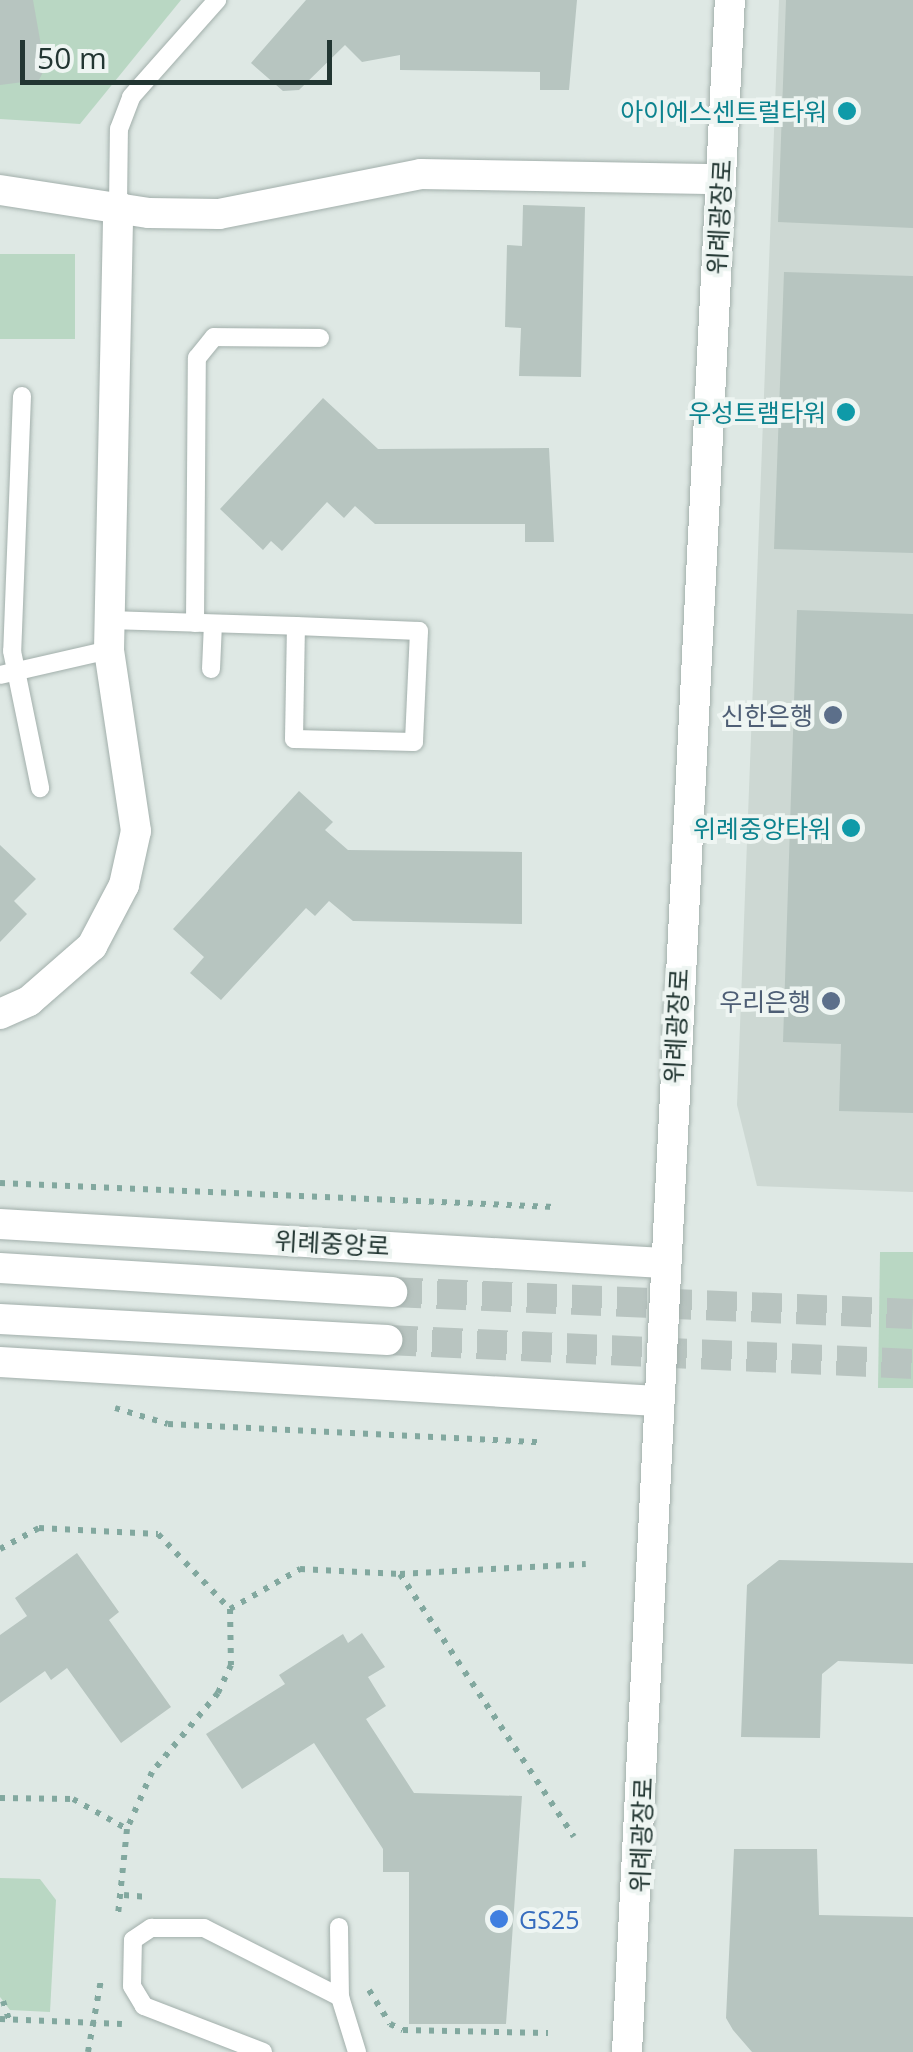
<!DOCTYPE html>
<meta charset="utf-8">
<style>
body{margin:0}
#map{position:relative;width:913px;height:2052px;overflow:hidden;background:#dee8e4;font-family:"Open Sans","Noto Sans KR",sans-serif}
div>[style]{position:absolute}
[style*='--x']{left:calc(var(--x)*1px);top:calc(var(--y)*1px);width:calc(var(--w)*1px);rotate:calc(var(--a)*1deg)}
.built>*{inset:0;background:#cdd8d3}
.green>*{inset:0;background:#b9d7c3}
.building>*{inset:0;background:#b7c5c0}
.secondary-tunnel>*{height:30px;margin-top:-15px;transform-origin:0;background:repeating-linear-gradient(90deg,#b8c4c0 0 30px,transparent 0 45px)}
.path>*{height:6px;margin-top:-3px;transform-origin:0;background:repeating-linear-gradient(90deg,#82a89f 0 5px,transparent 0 13px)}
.roads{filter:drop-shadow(0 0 2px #a2afab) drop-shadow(0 0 2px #a2afab)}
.lane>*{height:18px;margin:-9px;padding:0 9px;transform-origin:9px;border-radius:9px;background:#fff}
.street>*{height:30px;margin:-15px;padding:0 15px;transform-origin:15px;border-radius:15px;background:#fff}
.secondary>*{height:30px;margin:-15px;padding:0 15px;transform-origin:15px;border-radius:15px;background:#fff}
.dots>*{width:28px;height:28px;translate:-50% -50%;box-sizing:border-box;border:5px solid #eef5f2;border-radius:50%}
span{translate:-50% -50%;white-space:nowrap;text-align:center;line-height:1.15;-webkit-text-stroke:8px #eef5f2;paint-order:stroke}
.culture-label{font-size:25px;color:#0d838f}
.right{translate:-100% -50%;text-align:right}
.street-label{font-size:25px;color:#223632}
.service-label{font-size:25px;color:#4e5e75}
.shop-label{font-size:25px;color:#366cbe}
.left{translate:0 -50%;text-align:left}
.scale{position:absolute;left:20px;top:40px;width:312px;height:45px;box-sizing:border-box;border:5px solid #223632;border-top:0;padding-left:12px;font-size:30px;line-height:35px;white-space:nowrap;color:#223632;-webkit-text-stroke:8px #eef5f2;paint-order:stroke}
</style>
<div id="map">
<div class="built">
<div style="clip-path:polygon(779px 0,913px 0,913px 1192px,757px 1186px,737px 1105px)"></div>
</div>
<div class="green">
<div style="clip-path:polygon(0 0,181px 0,80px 124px,0 119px)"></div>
<div style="clip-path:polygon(0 254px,75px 254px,75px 339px,0 339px)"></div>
<div style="clip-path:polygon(880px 1252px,913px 1252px,913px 1388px,878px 1388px)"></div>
<div style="clip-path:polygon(0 1878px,40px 1879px,56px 1900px,50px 2012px,10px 2010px,0 1997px)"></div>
</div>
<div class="building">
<div style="clip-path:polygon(0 0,33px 0,45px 68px,39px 80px,0 85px)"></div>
<div style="clip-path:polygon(306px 0,577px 0,569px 90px,540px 90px,540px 72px,400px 70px,400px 55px,362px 62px,345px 45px,299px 90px,283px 91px,251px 63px)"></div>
<div style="clip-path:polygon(786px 0,913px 0,913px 228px,778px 222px)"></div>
<div style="clip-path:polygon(523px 205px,585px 207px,581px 377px,519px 376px,521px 328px,505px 327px,507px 245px,522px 246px)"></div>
<div style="clip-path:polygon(784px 272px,913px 276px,913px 553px,774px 549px)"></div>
<div style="clip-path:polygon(323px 398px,378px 449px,549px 448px,554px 542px,525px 542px,525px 524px,375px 524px,355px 506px,344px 518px,327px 502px,282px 551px,271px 541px,263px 550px,220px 509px)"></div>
<div style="clip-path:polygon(797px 610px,913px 614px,913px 1113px,839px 1111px,841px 1044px,783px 1042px)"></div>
<div style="clip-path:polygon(299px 791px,333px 822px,325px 830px,348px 850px,522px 852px,522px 924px,353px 921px,329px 901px,315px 916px,306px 908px,221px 1000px,190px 973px,204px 957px,173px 929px)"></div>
<div style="clip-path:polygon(0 845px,36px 879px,14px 901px,27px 914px,0 942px)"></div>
<div style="clip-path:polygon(77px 1553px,119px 1612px,109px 1620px,171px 1707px,121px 1743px,67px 1668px,51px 1680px,45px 1671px,0 1703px,0 1635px,27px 1616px,15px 1598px)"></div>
<div style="clip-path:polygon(779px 1560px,913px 1563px,913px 1664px,838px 1661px,822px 1674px,820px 1738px,741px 1737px,747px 1585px)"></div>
<div style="clip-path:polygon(362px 1633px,385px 1667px,368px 1677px,386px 1706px,366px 1719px,414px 1793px,522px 1796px,506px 2024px,409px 2024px,409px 1872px,383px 1872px,383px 1849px,314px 1743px,242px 1789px,206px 1734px,285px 1684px,279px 1675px,343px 1634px,348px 1643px)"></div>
<div style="clip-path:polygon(734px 1849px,817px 1849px,819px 1915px,913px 1917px,913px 2052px,752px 2052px,733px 2030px,726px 2018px)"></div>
</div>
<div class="secondary-tunnel">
<div style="--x:392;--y:1292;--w:521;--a:2.42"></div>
<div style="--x:387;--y:1340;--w:527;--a:2.61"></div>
</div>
<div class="path">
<div style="--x:0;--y:1183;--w:555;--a:2.48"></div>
<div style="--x:115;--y:1408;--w:55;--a:16.8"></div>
<div style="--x:168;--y:1424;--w:372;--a:2.8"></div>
<div style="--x:0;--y:1549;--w:44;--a:-28.3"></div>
<div style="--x:39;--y:1528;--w:119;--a:2.9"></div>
<div style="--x:158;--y:1534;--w:104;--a:46.2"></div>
<div style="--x:230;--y:1609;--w:56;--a:89"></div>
<div style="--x:231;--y:1665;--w:31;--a:115"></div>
<div style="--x:218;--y:1693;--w:103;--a:129.9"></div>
<div style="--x:152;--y:1772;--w:62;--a:113.7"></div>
<div style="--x:400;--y:1574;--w:315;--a:56.5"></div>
<div style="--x:230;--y:1609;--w:81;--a:-29.7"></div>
<div style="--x:300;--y:1569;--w:100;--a:2.9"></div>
<div style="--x:400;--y:1574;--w:186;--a:-3.1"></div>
<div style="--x:0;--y:1798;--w:73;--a:0.8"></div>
<div style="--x:73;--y:1799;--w:62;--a:29.1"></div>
<div style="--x:127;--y:1829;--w:86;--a:96"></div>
<div style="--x:124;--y:1895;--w:23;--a:5"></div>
<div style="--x:369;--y:1990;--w:40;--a:58"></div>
<div style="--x:390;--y:2024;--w:14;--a:25"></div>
<div style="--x:403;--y:2030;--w:145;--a:1.2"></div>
<div style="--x:3;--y:2001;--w:19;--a:72"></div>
<div style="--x:0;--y:2019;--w:122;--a:2.3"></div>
<div style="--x:88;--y:2052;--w:73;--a:-79.8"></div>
</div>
<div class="roads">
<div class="lane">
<div style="--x:118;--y:206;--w:77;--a:-89.3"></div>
<div style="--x:119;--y:129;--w:34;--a:-69"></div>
<div style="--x:131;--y:97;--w:130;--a:-48.4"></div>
<div style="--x:22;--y:396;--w:255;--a:92.2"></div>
<div style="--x:12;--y:651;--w:140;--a:78.4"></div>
<div style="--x:109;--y:620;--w:187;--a:1.8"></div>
<div style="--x:296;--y:626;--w:123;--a:2.3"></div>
<div style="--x:419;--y:631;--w:111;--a:92.6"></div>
<div style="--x:414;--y:742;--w:120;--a:-178.6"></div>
<div style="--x:294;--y:739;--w:113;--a:-89"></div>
<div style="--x:195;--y:623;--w:265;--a:-89.6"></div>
<div style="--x:197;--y:358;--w:27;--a:-51"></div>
<div style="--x:214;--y:337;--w:106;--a:0.5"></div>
<div style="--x:211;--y:669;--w:45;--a:-87.5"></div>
<div style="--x:0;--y:675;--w:112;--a:-12.9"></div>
<div style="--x:339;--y:1927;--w:70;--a:89.2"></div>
<div style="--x:340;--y:1997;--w:58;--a:72.8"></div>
<div style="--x:263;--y:2052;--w:128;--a:-158.9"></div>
<div style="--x:144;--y:2006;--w:23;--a:-121"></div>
<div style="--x:132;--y:1986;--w:46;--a:-88.8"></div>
<div style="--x:133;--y:1940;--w:22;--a:-34"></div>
<div style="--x:151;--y:1928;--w:53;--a:0"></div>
<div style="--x:204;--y:1928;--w:153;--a:26.9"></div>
</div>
<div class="street">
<div style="--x:0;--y:190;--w:151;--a:8.8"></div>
<div style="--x:149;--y:213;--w:70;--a:0.8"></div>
<div style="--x:219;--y:214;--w:206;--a:-11.2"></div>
<div style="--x:421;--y:174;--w:300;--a:1"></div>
<div style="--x:0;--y:1014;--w:32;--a:-24"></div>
<div style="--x:29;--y:1001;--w:84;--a:-41.1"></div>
<div style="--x:92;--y:946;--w:69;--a:-62.3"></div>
<div style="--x:124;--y:885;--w:55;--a:-77.5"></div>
<div style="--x:136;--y:831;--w:183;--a:-98.5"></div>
<div style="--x:109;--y:650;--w:444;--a:-88.8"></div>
</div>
<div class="secondary">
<div style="--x:0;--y:1224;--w:664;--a:3.37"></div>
<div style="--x:0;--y:1268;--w:393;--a:3.5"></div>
<div style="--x:0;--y:1319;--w:388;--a:3.1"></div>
<div style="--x:0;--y:1362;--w:658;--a:3.4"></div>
<div style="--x:627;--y:2052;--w:2055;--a:-87.13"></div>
</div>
</div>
<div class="dots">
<div style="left:847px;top:111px;background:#0f9aa8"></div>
<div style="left:846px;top:412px;background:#0f9aa8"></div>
<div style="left:833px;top:715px;background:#5c6f8a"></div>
<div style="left:851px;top:828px;background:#0f9aa8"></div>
<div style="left:831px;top:1001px;background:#5c6f8a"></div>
<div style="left:499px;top:1919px;background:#3f7fe0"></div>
</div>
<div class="culture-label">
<span class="right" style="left:827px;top:111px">아이에스센트럴타워</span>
<span class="right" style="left:826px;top:412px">우성트램타워</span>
<span class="right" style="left:831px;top:828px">위례중앙타워</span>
</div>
<div class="street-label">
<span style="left:719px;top:217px;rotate:-87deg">위례광장로</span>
<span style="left:676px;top:1026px;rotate:-87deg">위례광장로</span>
<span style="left:332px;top:1243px;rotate:3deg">위례중앙로</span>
<span style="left:641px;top:1835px;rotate:-88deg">위례광장로</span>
</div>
<div class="service-label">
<span class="right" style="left:813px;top:715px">신한은행</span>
<span class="right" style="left:811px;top:1001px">우리은행</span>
</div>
<div class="shop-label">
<span class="left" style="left:519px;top:1919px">GS25</span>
</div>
<div class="scale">50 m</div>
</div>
